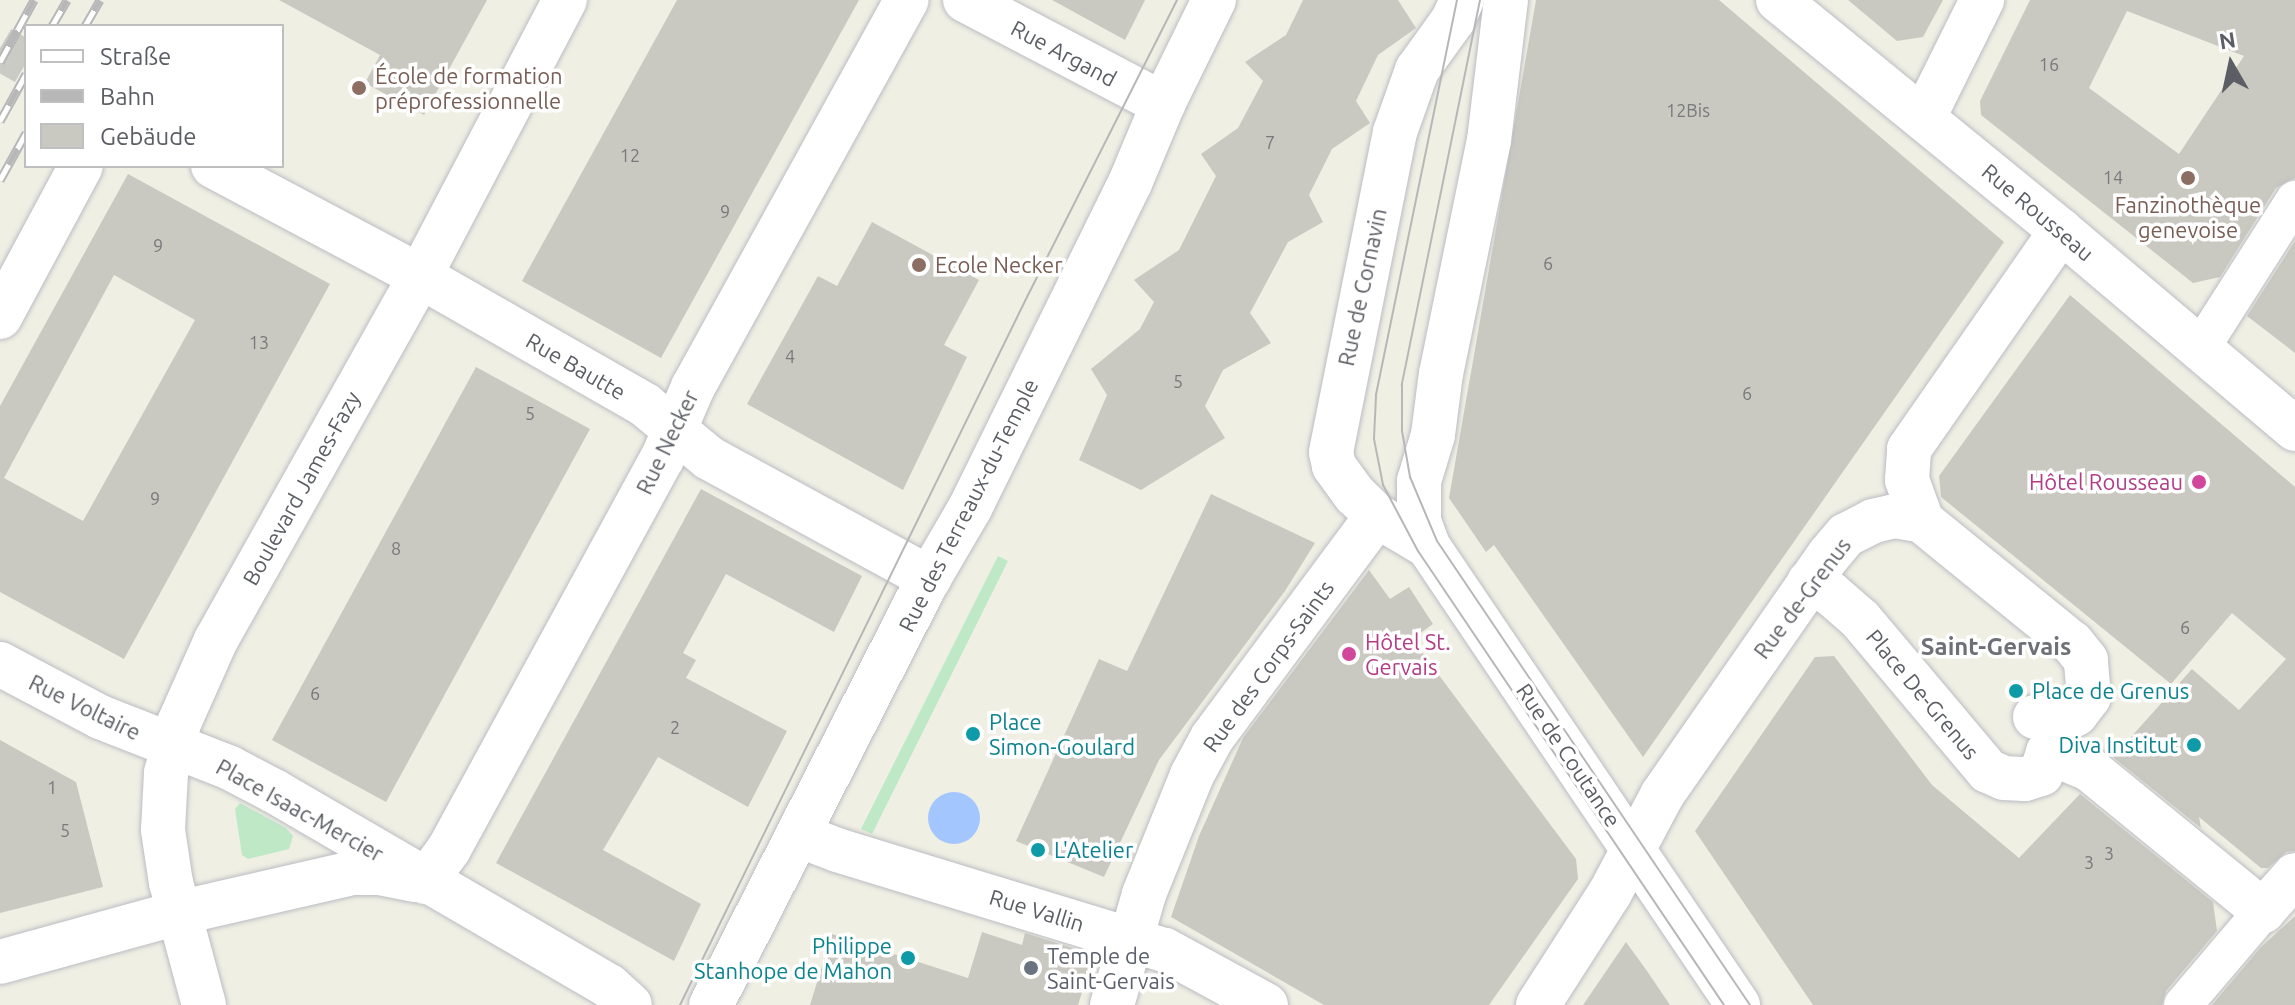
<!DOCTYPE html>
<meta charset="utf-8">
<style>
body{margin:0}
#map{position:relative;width:2295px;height:1005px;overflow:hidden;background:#efefe4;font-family:Ubuntu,sans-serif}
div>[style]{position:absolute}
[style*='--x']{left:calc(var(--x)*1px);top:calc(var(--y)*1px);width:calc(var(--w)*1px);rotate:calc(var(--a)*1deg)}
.green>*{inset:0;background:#bfe8c7}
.water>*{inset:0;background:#a4c6ff}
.round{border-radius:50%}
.building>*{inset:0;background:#cac9c1}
.minor-tunnel>*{height:44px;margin-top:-22px;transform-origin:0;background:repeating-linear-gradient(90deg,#cacbc4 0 44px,transparent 0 66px)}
.roads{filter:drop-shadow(0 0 2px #bbbcc3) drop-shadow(0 0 2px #bbbcc3)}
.pedestrian>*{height:38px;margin:-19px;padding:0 19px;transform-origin:19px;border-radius:19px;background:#fff}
.minor>*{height:44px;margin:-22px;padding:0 22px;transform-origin:22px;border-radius:22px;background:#fff}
.secondary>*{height:44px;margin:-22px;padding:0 22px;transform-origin:22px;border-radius:22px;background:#fff}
.tram>*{height:2px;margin:-1px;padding:0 1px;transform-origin:1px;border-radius:1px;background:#b7b7b8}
.rail>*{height:9px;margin-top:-4.5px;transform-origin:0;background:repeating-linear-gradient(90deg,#fff 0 18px,#b7b7b8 0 36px);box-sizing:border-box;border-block:2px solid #b7b7b8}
.dots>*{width:22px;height:22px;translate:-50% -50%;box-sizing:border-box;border:4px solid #fff;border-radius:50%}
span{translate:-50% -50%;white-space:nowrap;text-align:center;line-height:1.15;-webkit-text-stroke:7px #fff;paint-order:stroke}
.number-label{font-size:18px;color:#78797c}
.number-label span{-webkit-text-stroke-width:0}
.street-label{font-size:22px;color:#5c5e65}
.education-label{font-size:22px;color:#785e54}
.left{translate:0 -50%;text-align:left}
.hotel-label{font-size:22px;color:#b23c85}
.right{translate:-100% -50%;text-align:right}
.culture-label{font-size:22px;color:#0d838f}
.worship-label{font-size:22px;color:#5b616d}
.neighbourhood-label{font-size:24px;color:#6d7077;font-weight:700}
.legend{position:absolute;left:24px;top:24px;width:260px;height:144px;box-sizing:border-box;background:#fff;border:2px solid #bebfc1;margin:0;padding:10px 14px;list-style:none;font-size:24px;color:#5c5e65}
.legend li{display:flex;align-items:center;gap:16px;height:40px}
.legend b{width:40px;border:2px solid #bebfc1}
.north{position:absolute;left:2191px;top:24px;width:80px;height:80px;-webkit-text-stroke:6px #fff;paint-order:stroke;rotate:351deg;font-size:22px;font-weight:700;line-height:32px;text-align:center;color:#5c5e65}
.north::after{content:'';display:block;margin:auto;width:28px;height:36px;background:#5c5e65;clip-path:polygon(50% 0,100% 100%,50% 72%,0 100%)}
</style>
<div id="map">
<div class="green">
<div style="clip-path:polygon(998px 556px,1008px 561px,872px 834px,861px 829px)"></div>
<div style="clip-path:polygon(240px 803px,286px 828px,293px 836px,289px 849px,248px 859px,242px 855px,235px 809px)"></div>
</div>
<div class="water">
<div class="round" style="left:928px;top:792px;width:52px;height:52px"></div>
</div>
<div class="building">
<div style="clip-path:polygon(279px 0,487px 0,424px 115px,365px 83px,380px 55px)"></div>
<div style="clip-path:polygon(677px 0,859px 0,661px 358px,522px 281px)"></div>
<div style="clip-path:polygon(1052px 0,1145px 0,1125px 40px)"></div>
<div style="clip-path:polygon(1303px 0,1398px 0,1416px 28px,1378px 55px,1356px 101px,1370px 123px,1332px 149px,1309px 195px,1323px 222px,1288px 242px,1250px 313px,1271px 343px,1223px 370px,1205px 406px,1225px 438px,1141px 490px,1079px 460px,1107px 395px,1091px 369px,1140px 329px,1154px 302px,1134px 280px,1179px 250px,1216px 176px,1201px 154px,1238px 128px,1263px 81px,1245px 62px,1286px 35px)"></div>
<div style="clip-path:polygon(1536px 0,1719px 0,2004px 242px,1643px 757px,1494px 545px,1486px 552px,1449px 498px)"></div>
<div style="clip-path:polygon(1848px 0,1943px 0,1923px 37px,1897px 41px)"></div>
<div style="clip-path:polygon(evenodd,2030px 0,2295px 0,2295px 178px,2276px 188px,2220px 277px,2193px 283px,1981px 115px,1980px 101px,2030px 0,2127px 11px,2244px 56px,2179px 154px,2089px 88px,2127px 11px)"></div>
<div style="clip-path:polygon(evenodd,128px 174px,330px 284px,124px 659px,0 592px,0 406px,128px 174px,114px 275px,195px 320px,83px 521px,4px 478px,114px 275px)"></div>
<div style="clip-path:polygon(872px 222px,979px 280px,944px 345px,967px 357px,903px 490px,747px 404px,818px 276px,837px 286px)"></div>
<div style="clip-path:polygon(2295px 241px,2295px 353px,2247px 316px)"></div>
<div style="clip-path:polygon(2070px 295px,2295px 487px,2295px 851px,2286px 852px,2268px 868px,2261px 868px,2199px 817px,2201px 828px,2113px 757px,2192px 669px,2239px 710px,2286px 659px,2232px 613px,2171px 684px,1941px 497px,1939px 476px)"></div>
<div style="clip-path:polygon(476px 367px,590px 429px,386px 802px,272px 740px)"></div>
<div style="clip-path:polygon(701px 489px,862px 576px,834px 632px,726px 574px,683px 653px,696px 660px,686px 678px,787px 731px,748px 807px,658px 757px,603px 850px,701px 904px,674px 961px,496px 863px)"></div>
<div style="clip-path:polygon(1211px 494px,1315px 543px,1285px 591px,1159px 760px,1104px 877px,1016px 841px,1099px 659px,1127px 671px)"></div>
<div style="clip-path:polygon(1369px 570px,1390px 599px,1409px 587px,1433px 624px,1412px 639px,1576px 859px,1578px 879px,1489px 1005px,1324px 1005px,1171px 917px,1199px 836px,1243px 738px)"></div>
<div style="clip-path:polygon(1834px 656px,1932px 785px,2019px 858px,2080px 794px,2213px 902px,2217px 931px,2166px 991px,2162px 1005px,1813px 1005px,1695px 831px,1815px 657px)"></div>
<div style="clip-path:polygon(0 740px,76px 782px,103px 887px,0 913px)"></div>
<div style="clip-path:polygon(2295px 916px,2295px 1005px,2212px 1005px,2261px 947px)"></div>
<div style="clip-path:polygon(982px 932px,1022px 945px,1025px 933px,1094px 955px,1078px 1005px,810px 1005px,832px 934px,968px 978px)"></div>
<div style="clip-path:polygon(1626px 942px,1647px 971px,1670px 1005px,1583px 1005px)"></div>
</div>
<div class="minor-tunnel">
<div style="--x:0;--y:48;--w:30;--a:30"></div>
</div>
<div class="roads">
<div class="pedestrian">
<div style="--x:2200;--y:349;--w:177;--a:-57.5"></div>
<div style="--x:2183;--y:1005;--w:123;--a:-49.6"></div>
</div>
<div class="minor">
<div style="--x:965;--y:0;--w:224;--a:27.7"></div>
<div style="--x:1506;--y:0;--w:141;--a:96.9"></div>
<div style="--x:1489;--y:140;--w:238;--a:101.6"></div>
<div style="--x:1441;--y:373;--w:63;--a:97.4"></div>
<div style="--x:1433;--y:435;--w:48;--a:106.9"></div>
<div style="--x:1419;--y:481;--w:40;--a:90"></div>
<div style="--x:1419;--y:521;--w:27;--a:70"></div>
<div style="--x:1428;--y:546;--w:554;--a:55.97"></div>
<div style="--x:1778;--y:0;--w:365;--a:39.2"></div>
<div style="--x:2061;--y:231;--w:307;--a:40.2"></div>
<div style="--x:1924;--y:117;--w:131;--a:-63.6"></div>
<div style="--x:213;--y:166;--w:234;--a:28"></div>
<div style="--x:420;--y:276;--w:259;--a:29.8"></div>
<div style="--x:645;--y:405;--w:83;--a:39.6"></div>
<div style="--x:709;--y:458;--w:251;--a:28.6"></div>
<div style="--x:0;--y:317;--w:171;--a:-61.8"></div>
<div style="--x:1428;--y:546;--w:59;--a:-149.5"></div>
<div style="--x:1377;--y:516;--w:30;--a:-136"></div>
<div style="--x:1355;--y:495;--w:36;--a:-126"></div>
<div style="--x:1334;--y:466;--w:14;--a:-102"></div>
<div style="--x:1331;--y:452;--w:326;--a:-78.7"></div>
<div style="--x:1395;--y:132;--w:66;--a:-70.5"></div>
<div style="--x:1417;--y:70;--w:62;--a:-54.2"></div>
<div style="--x:1453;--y:20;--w:22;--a:-66"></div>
<div style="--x:1809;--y:582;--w:24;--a:28"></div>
<div style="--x:1830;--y:593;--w:40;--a:41"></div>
<div style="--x:1860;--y:619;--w:199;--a:49.9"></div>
<div style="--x:1988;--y:771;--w:17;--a:24"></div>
<div style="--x:2004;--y:778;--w:21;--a:3"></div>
<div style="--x:2025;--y:779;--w:17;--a:-17"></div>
<div style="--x:2041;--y:774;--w:23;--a:-72"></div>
<div style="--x:2048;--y:752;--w:44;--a:22.5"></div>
<div style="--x:2089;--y:769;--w:225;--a:39.2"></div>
<div style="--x:2263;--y:911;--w:48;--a:-48.4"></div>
<div style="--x:2035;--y:717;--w:27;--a:10"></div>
<div style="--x:2062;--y:722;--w:16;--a:-30"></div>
<div style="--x:2076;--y:714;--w:21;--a:-53"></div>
<div style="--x:2089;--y:697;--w:37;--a:-95"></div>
<div style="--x:2086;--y:660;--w:22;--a:-129"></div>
<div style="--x:2072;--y:643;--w:193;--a:-140.9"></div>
<div style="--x:1922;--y:521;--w:44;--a:-110.1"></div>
<div style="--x:1907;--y:480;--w:31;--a:-86"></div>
<div style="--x:1909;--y:449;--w:266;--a:-55.1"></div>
<div style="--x:798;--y:835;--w:42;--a:21"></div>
<div style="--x:837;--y:850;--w:343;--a:17"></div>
<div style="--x:1165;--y:950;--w:115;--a:28.6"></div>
<div style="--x:425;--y:882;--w:41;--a:-54"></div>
<div style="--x:449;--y:849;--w:444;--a:-61.4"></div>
<div style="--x:662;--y:459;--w:78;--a:-66.7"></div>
<div style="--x:693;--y:387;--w:442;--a:-61.1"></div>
<div style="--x:1112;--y:1005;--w:116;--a:-73.9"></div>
<div style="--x:1144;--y:894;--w:128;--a:-68"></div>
<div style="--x:1192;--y:775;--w:42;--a:-61.6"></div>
<div style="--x:1212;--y:738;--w:277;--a:-53.4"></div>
<div style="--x:1538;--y:1005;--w:133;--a:-57.3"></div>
<div style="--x:1610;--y:893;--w:111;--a:-62"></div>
<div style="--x:1662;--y:795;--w:292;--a:-55.2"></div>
<div style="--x:1829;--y:555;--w:26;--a:-50"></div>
<div style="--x:1846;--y:535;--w:30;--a:-27"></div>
<div style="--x:1873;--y:521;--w:23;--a:-13"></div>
<div style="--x:1895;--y:516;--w:27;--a:10"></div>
</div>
<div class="secondary">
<div style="--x:0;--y:664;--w:113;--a:27.9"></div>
<div style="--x:100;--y:717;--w:140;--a:21.4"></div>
<div style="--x:230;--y:768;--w:50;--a:27.6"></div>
<div style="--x:274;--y:791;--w:388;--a:30.2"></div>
<div style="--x:609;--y:986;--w:28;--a:42"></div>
<div style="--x:0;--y:962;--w:185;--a:-15.4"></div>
<div style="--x:178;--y:913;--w:180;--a:-12.9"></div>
<div style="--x:353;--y:873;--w:26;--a:0"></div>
<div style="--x:379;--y:873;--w:37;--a:11"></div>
<div style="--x:204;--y:1005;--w:126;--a:-105.1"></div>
<div style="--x:171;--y:883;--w:54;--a:-98.6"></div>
<div style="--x:163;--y:830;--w:57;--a:-87"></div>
<div style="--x:166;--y:773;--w:52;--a:-75.4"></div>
<div style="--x:179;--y:723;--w:91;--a:-66"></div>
<div style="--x:216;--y:640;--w:417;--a:-60.7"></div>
<div style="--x:420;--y:276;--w:312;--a:-62.3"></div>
<div style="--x:711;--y:1005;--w:471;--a:-63"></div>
<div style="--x:925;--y:585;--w:89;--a:-59.7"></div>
<div style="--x:970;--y:508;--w:362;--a:-63.8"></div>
<div style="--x:1130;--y:183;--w:86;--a:-67.3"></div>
<div style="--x:1163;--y:104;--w:116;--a:-63.9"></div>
</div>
</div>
<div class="tram">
<div style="--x:1457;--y:0;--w:404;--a:101.6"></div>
<div style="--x:1376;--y:396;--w:43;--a:92.7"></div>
<div style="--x:1374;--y:439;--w:47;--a:78.9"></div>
<div style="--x:1383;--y:485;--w:75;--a:62.1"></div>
<div style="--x:1418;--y:551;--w:547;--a:56.02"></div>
<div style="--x:1480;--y:0;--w:393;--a:101.5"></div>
<div style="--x:1402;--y:385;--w:46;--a:90"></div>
<div style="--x:1402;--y:431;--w:47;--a:80.1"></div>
<div style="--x:1410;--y:477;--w:69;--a:67.1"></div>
<div style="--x:1437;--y:541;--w:560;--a:56"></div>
<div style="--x:680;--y:1005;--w:784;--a:-63.89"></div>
<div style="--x:1025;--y:301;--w:337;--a:-63.2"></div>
</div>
<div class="rail">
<div style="--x:52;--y:26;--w:30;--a:-60"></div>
<div style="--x:85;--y:26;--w:30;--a:-60"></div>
<div style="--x:0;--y:62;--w:71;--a:-61.3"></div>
<div style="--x:0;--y:121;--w:54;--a:-61"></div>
<div style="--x:0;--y:180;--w:54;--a:-61"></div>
</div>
<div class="dots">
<div style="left:359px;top:88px;background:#8d6e63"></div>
<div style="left:2188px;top:178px;background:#8d6e63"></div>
<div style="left:919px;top:265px;background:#8d6e63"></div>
<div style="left:2199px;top:482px;background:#d1479c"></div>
<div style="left:1349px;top:654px;background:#d1479c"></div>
<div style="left:2016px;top:691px;background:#0f9aa8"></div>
<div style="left:973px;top:734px;background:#0f9aa8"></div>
<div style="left:2194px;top:745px;background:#0f9aa8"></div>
<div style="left:1038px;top:850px;background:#0f9aa8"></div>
<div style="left:908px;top:958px;background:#0f9aa8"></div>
<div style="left:1031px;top:968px;background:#6b7280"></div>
</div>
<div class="number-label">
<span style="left:2049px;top:64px">16</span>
<span style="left:1688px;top:110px">12Bis</span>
<span style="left:1270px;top:142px">7</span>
<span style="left:630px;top:155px">12</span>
<span style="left:2113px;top:177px">14</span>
<span style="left:725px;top:211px">9</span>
<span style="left:158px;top:245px">9</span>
<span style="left:1548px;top:263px">6</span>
<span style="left:259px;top:342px">13</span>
<span style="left:790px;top:356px">4</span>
<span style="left:1178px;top:381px">5</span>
<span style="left:1747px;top:393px">6</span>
<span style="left:530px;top:413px">5</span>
<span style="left:155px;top:498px">9</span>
<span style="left:396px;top:548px">8</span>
<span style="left:2185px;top:627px">6</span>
<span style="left:315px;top:693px">6</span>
<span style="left:675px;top:727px">2</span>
<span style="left:52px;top:787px">1</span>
<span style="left:65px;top:830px">5</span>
<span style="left:2109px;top:853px">3</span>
<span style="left:2089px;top:862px">3</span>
</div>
<div class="street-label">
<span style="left:1064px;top:53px;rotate:28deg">Rue Argand</span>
<span style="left:2038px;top:212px;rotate:40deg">Rue Rousseau</span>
<span style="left:1362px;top:287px;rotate:-78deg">Rue de Cornavin</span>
<span style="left:576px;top:366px;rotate:30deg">Rue Bautte</span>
<span style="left:667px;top:442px;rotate:-64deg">Rue Necker</span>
<span style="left:301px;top:488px;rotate:-61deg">Boulevard James-Fazy</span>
<span style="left:968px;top:505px;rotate:-63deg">Rue des Terreaux-du-Temple</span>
<span style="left:1802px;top:598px;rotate:-53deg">Rue de-Grenus</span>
<span style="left:1268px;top:666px;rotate:-54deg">Rue des Corps-Saints</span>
<span style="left:1923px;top:694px;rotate:50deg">Place De-Grenus</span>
<span style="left:85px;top:707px;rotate:26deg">Rue Voltaire</span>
<span style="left:1569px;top:755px;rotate:56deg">Rue de Coutance</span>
<span style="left:300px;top:810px;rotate:29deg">Place Isaac-Mercier</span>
<span style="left:1037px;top:910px;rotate:17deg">Rue Vallin</span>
</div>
<div class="education-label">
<span class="left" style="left:375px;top:88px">École de formation<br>préprofessionnelle</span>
<span style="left:2188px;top:217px">Fanzinothèque<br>genevoise</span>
<span class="left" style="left:935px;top:265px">Ecole Necker</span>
</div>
<div class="hotel-label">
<span class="right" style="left:2183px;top:482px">Hôtel Rousseau</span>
<span class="left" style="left:1365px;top:654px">Hôtel St.<br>Gervais</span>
</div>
<div class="culture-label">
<span class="left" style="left:2032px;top:691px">Place de Grenus</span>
<span class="left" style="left:989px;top:734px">Place<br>Simon-Goulard</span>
<span class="right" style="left:2178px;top:745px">Diva Institut</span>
<span class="left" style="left:1054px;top:850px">L'Atelier</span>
<span class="right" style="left:892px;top:958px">Philippe<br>Stanhope de Mahon</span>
</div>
<div class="worship-label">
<span class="left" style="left:1047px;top:968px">Temple de<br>Saint-Gervais</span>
</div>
<div class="neighbourhood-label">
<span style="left:1996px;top:647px">Saint-Gervais</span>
</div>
<ul class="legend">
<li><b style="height:10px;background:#fff"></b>Straße</li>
<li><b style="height:10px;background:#b7b7b8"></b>Bahn</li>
<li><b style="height:22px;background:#cac9c1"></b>Gebäude</li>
</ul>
<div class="north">N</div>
</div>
